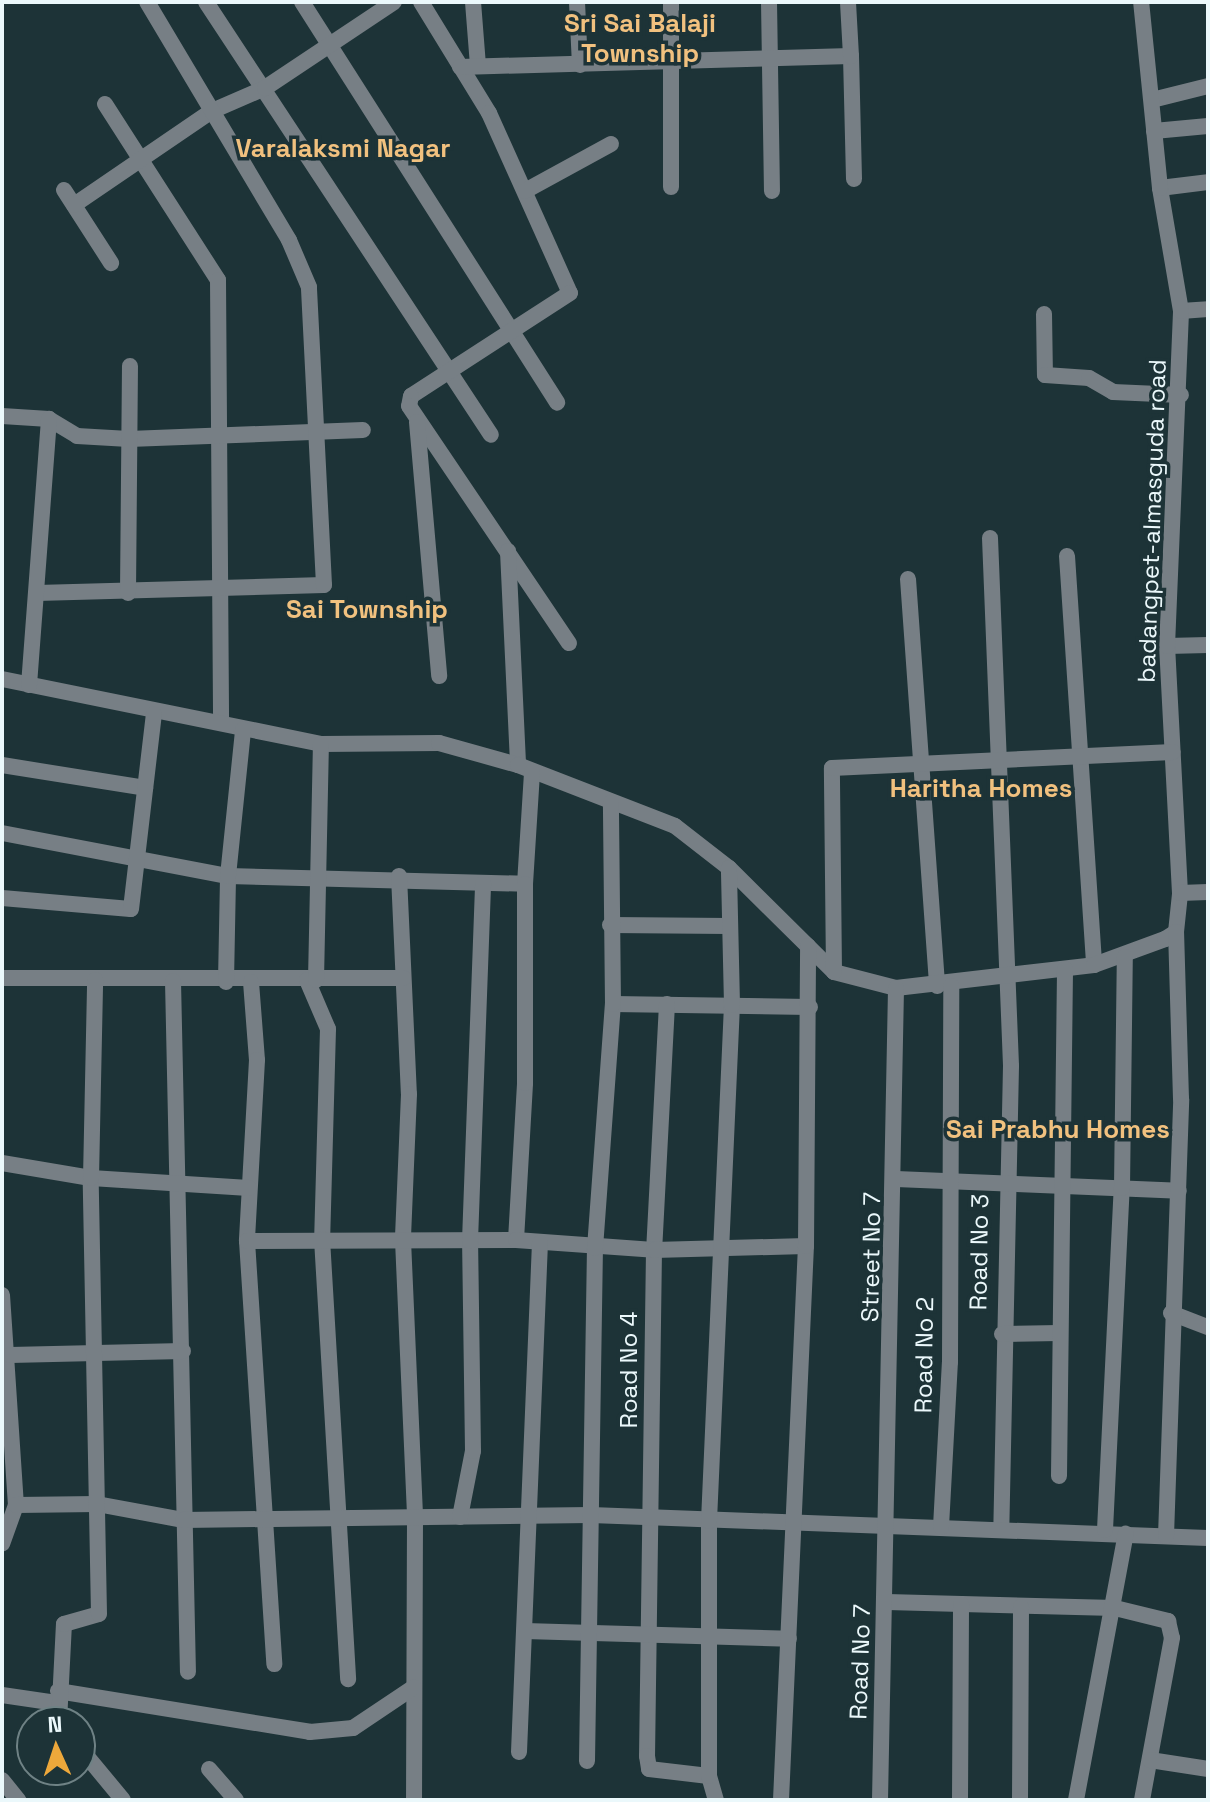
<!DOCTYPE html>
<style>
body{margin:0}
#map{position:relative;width:1210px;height:1802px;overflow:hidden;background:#1d3337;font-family:"Space Grotesk",sans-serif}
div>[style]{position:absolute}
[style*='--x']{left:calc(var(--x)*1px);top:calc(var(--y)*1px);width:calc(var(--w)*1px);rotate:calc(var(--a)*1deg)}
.minor>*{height:16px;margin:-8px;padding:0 8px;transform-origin:8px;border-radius:8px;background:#777f85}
span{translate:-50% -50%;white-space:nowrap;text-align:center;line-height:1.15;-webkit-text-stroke:7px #1d3337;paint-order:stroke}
.street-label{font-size:24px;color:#ebf8fb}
.neighbourhood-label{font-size:26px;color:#f1c17f;font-weight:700}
.frame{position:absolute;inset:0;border:4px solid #ebf8fb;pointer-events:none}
.north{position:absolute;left:16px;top:1706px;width:80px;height:80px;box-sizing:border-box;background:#1d3337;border:2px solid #6f8285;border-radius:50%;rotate:357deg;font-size:22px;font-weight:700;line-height:32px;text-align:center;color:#ebf8fb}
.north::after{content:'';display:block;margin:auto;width:28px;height:36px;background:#eda83b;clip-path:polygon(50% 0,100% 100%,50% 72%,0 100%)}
</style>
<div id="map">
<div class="minor">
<div style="--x:206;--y:2;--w:518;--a:56.65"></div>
<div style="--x:302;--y:2;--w:475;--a:57.5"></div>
<div style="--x:421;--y:2;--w:130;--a:58.5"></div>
<div style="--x:489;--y:113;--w:197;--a:65.8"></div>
<div style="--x:570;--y:293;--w:189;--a:147.1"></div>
<div style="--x:411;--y:396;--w:10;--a:101"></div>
<div style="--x:409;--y:406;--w:286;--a:56"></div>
<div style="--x:473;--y:2;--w:64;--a:85.5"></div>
<div style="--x:577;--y:2;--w:63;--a:87.3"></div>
<div style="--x:671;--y:2;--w:185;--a:90"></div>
<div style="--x:769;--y:2;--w:189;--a:89.1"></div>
<div style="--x:851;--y:56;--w:123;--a:88.6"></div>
<div style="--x:460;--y:67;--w:391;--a:-1.6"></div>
<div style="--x:851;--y:56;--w:54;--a:-93.2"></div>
<div style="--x:1152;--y:100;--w:58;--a:-14"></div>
<div style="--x:105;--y:104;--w:209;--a:57.3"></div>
<div style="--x:218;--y:280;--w:442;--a:89.6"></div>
<div style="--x:1154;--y:131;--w:54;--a:-5.3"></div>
<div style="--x:1160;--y:188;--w:48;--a:-7.1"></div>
<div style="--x:64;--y:190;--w:87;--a:57.2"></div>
<div style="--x:525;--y:191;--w:98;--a:-28.7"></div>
<div style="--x:74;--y:205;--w:167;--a:-34.3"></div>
<div style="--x:212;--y:111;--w:58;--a:-23.5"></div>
<div style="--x:265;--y:88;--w:155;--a:-33.7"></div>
<div style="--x:1181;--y:311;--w:27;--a:-4"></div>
<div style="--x:1044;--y:314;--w:61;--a:89.1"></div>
<div style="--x:1045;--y:375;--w:44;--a:3.9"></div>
<div style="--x:1089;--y:378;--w:28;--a:30"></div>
<div style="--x:1113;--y:392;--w:68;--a:2.5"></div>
<div style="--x:2;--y:416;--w:47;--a:3.7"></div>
<div style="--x:49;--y:419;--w:33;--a:31"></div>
<div style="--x:77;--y:436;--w:52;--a:3.3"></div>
<div style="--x:129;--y:439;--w:234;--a:-2.2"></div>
<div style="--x:417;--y:422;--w:255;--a:85"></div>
<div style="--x:990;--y:538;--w:528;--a:87.72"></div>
<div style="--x:1011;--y:1066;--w:461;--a:91.2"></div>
<div style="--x:508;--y:551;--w:214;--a:87.3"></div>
<div style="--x:1067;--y:556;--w:410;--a:86.2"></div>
<div style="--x:908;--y:579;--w:408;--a:85.9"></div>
<div style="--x:37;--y:593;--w:287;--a:-1.6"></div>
<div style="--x:324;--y:585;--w:298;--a:-92.9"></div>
<div style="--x:309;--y:287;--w:51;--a:-113.1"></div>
<div style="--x:289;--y:240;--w:277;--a:-120.8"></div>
<div style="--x:128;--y:593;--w:227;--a:-89.5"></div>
<div style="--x:1167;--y:646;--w:41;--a:-1.4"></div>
<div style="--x:2;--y:679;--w:326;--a:11.5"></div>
<div style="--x:321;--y:744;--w:118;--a:-0.5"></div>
<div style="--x:439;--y:743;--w:82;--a:15.6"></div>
<div style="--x:518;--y:765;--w:168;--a:21.2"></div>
<div style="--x:675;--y:826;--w:68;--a:37.9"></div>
<div style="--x:729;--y:868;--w:148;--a:44.7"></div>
<div style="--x:834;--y:972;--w:64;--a:14.5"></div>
<div style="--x:896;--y:988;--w:199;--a:-6.6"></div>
<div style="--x:1094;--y:965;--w:76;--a:-20.1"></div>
<div style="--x:1165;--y:939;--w:13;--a:-32"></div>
<div style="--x:1176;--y:932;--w:39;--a:-84"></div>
<div style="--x:1180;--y:893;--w:247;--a:-93"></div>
<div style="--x:1167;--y:646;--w:335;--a:-87.6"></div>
<div style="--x:1181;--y:311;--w:125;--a:-99.7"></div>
<div style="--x:1160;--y:188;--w:187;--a:-95.8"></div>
<div style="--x:29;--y:685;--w:267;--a:-85.7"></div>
<div style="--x:2;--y:765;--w:145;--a:9.1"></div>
<div style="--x:2;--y:833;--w:230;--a:10.8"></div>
<div style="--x:228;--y:876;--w:297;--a:1.5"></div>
<div style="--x:525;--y:884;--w:112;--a:-86.4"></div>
<div style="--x:399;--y:876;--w:218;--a:87.4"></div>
<div style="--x:409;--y:1094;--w:146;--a:92.4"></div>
<div style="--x:403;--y:1240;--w:279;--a:87.5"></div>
<div style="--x:415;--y:1519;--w:281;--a:90.2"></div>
<div style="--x:1180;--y:893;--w:28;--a:-2"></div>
<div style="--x:2;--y:898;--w:129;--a:4.9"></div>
<div style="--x:131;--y:909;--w:196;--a:-83.3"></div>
<div style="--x:610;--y:925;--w:119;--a:0.5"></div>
<div style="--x:834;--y:972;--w:204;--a:-90.6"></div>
<div style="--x:832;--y:768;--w:341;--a:-2.7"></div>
<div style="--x:2;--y:978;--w:401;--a:0"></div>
<div style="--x:307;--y:980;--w:53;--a:66.8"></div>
<div style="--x:328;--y:1029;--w:210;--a:91.6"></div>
<div style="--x:322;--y:1239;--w:441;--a:86.6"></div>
<div style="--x:316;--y:980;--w:236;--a:-88.8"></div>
<div style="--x:173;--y:981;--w:691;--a:88.76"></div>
<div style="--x:226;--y:982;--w:106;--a:-88.9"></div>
<div style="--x:228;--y:876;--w:147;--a:-84.1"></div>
<div style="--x:251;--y:982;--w:78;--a:85.6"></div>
<div style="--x:257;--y:1060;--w:181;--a:93.2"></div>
<div style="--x:247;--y:1241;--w:424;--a:86.3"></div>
<div style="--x:613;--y:1004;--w:197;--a:0.9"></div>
<div style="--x:667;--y:1004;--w:246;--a:93"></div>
<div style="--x:654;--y:1250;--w:506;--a:90.79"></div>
<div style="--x:647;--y:1756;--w:13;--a:81"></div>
<div style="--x:649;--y:1769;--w:60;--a:6.7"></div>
<div style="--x:709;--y:1776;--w:25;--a:74"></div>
<div style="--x:2;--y:1163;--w:90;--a:9.6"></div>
<div style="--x:91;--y:1178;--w:158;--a:3.6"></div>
<div style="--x:896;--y:1179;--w:283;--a:2.4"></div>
<div style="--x:516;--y:1240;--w:157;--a:-86.7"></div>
<div style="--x:525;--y:1083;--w:199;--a:-90"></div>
<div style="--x:247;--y:1241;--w:269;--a:-0.2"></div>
<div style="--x:516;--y:1240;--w:138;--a:4.1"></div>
<div style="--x:654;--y:1250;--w:152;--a:-1.5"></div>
<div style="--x:2;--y:1295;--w:210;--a:86.2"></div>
<div style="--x:16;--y:1505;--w:41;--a:109.7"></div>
<div style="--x:1171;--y:1313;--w:40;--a:21"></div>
<div style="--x:1002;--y:1334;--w:57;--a:-1"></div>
<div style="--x:10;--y:1355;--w:173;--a:-1.3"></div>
<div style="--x:1059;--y:1476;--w:507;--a:-89.32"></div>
<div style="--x:16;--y:1505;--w:81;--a:-0.7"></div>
<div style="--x:97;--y:1504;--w:87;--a:10.5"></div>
<div style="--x:183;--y:1520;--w:408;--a:-0.7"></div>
<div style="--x:591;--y:1515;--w:617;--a:2.13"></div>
<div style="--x:460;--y:1517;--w:67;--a:-78.9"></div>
<div style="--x:473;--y:1451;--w:210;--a:-90.8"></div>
<div style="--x:470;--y:1241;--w:358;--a:-87.9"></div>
<div style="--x:941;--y:1527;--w:165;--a:-86.9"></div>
<div style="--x:950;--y:1362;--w:376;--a:-89.8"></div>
<div style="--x:1105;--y:1530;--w:342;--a:-87.2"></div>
<div style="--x:1122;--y:1188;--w:231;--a:-89.3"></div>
<div style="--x:1166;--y:1536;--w:437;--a:-88"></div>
<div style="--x:1181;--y:1099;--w:167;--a:-91.7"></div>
<div style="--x:887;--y:1602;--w:228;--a:1.5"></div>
<div style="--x:1115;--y:1608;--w:55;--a:13.8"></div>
<div style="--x:1168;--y:1621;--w:17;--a:77"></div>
<div style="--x:1172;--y:1638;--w:165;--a:100.5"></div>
<div style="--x:525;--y:1631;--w:264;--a:1.7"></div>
<div style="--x:58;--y:1691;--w:255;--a:9.2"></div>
<div style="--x:310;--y:1732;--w:43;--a:-5.3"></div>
<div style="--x:353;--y:1728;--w:73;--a:-33.9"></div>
<div style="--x:2;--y:1695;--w:55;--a:8.4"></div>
<div style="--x:59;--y:1722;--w:98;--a:-87.1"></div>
<div style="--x:64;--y:1624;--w:36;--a:-16"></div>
<div style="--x:99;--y:1614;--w:436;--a:-91.1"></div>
<div style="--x:91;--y:1178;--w:198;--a:-88.8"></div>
<div style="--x:80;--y:1748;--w:67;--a:50.4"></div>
<div style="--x:519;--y:1752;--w:509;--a:-87.64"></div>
<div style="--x:1150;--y:1760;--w:59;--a:8.8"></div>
<div style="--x:587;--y:1761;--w:513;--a:-89.11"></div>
<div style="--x:595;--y:1248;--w:245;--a:-85.8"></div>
<div style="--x:613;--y:1004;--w:201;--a:-90.6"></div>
<div style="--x:209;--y:1769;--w:41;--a:48.9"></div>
<div style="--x:709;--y:1776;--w:255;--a:-90"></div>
<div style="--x:709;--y:1521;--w:517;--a:-87.45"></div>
<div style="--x:732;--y:1005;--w:137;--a:-91.3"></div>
<div style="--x:2;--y:1780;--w:26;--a:51"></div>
<div style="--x:781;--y:1800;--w:555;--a:-87.42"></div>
<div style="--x:806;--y:1246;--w:300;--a:-89.6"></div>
<div style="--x:880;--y:1800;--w:812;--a:-88.87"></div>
<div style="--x:960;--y:1800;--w:196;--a:-89.7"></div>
<div style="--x:1020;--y:1800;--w:193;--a:-89.7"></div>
<div style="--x:1076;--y:1800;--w:271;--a:-79.4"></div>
</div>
<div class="street-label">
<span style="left:1152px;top:521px;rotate:-88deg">badangpet-almasguda road</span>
<span style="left:979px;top:1252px;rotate:-89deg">Road No 3</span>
<span style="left:871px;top:1257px;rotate:-89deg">Street No 7</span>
<span style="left:924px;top:1355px;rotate:-89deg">Road No 2</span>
<span style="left:629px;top:1370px;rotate:-90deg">Road No 4</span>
<span style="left:860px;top:1662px;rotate:-88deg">Road No 7</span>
</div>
<div class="neighbourhood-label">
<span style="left:640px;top:39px">Sri Sai Balaji<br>Township</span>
<span style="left:343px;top:149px">Varalaksmi Nagar</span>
<span style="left:367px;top:610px">Sai Township</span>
<span style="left:981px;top:789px">Haritha Homes</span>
<span style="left:1058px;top:1130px">Sai Prabhu Homes</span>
</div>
<div class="frame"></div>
<div class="north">N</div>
</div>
